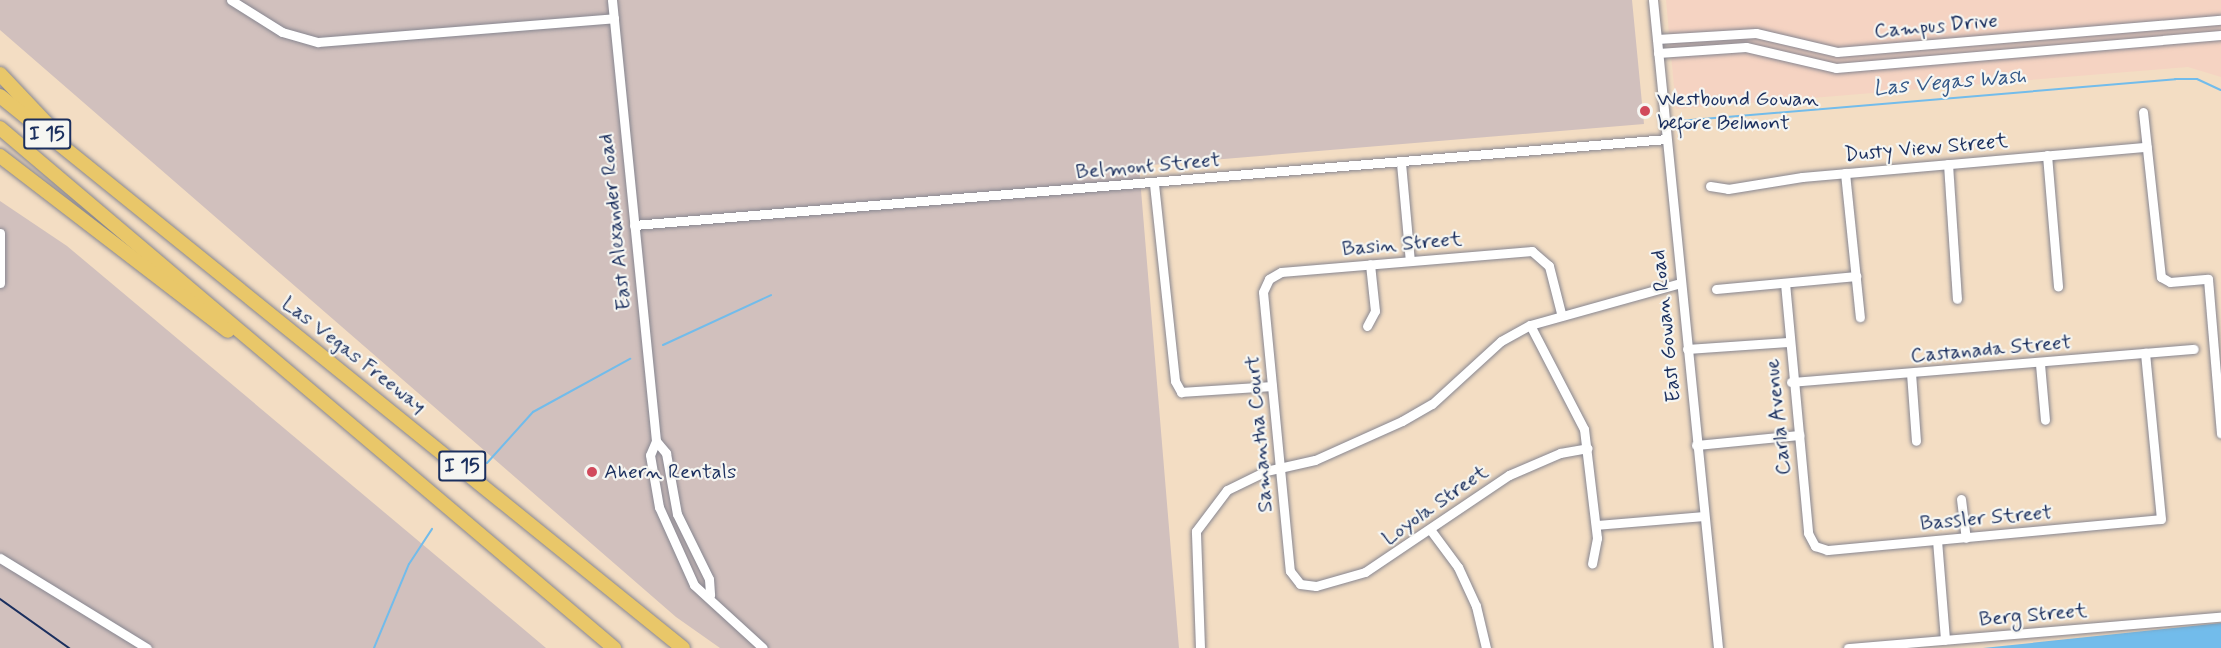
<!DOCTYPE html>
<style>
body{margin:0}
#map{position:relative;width:2221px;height:648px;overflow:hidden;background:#f3ddc3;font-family:Mynerve,sans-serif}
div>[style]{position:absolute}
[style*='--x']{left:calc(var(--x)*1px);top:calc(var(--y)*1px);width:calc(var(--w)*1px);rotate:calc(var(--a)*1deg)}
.built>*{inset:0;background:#f5d3c2}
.industrial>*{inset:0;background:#d1c0bd}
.water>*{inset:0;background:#72bceb}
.stream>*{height:2px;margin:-1px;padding:0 1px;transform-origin:1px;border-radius:1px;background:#72bceb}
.roads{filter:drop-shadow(0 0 2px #878690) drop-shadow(0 0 2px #878690)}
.minor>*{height:9px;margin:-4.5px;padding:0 4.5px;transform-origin:4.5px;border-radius:4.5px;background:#fff}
.highway>*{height:14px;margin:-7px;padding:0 7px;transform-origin:7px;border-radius:7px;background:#e9c769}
.rail>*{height:2px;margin:-1px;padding:0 1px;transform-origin:1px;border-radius:1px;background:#1b2f5e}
.dots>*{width:16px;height:16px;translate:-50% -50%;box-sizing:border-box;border:3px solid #f6f6f2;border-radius:50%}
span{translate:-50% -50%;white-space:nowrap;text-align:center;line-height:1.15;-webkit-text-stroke:4.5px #f6f6f2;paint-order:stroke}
.shield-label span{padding:2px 4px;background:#f6f6f2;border:2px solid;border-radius:4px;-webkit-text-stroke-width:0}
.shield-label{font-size:20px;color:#1b2f5e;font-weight:700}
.street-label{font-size:21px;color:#1b2f5e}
.poi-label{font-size:21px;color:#1b2f5e}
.left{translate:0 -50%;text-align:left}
.water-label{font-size:22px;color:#355988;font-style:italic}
</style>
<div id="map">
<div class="built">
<div style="clip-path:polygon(1666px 0,2221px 0,2221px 77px,2188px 67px,1676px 109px)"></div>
</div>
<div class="industrial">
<div style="clip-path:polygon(0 0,1632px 0,1644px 124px,1139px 166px,1179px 648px,720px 648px,676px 617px,0 30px)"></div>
<div style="clip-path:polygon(0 201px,67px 246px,546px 648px,0 648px)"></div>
</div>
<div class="water">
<div style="clip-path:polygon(2221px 623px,2221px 648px,1983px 648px)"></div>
</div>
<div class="stream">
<div style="--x:1679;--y:121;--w:498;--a:-4.8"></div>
<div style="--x:2175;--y:79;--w:22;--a:0"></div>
<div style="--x:2197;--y:79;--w:26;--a:25"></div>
<div style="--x:663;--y:345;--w:119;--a:-24.8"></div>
<div style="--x:487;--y:463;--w:69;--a:-48"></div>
<div style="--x:533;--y:412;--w:111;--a:-28.7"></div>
<div style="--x:374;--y:648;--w:91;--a:-67.4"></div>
<div style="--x:409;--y:564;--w:42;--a:-56.7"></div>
</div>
<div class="roads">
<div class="minor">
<div style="--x:231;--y:0;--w:60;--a:32.1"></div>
<div style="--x:282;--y:32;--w:37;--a:16"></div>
<div style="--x:318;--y:42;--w:297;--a:-4.6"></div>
<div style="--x:612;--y:0;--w:443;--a:84.3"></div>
<div style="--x:656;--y:441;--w:15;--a:113"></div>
<div style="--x:650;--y:455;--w:53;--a:80.2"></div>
<div style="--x:659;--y:507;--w:85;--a:65.8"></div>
<div style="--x:694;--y:585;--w:93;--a:42.4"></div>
<div style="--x:1653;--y:0;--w:651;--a:84.27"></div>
<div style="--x:1657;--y:39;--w:99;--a:-3.5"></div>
<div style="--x:1756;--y:33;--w:83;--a:13.2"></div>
<div style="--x:1837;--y:52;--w:385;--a:-4.8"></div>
<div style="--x:1658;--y:53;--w:88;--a:-3.9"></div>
<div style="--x:1746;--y:47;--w:92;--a:13.1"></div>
<div style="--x:1836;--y:68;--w:386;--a:-4.9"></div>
<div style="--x:2143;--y:112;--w:166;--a:83.8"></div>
<div style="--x:2161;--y:277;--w:10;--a:29"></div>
<div style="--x:2170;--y:282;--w:38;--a:-5"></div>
<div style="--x:2208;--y:279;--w:155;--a:85.2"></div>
<div style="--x:2047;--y:155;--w:132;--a:85.2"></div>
<div style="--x:1401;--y:163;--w:98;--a:84.8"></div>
<div style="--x:1948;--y:164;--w:135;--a:86.2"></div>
<div style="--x:1845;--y:173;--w:145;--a:84.1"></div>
<div style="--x:1154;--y:184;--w:198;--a:83.9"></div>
<div style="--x:1175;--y:381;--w:13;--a:61"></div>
<div style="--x:1181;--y:392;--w:91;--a:-3.8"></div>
<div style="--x:1710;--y:186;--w:18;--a:9"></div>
<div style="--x:1728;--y:189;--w:75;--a:-9.2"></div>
<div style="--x:1802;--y:177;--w:346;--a:-5"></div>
<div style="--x:634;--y:225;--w:1036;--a:-4.76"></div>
<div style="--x:0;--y:233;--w:50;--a:90"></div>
<div style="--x:1785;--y:283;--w:251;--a:84.7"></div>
<div style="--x:1808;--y:533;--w:15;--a:62"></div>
<div style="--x:1815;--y:546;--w:13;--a:18"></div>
<div style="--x:1827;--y:550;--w:335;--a:-5.3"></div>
<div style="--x:2161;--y:519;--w:167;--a:-95.5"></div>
<div style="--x:1716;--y:289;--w:141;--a:-5.3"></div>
<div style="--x:1561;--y:313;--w:49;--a:-104.3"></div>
<div style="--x:1549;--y:266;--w:23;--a:-139"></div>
<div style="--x:1532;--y:251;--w:252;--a:175.2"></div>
<div style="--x:1281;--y:272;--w:14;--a:150"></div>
<div style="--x:1269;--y:279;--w:14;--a:115"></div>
<div style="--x:1263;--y:292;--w:280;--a:84.5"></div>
<div style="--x:1290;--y:571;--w:16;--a:52"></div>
<div style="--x:1300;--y:584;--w:16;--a:7"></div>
<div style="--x:1316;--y:586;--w:51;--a:-15.9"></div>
<div style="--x:1365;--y:572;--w:174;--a:-34"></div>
<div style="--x:1509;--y:475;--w:56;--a:-23.3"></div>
<div style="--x:1560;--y:453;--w:28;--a:-10"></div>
<div style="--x:1530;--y:325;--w:117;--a:62.6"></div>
<div style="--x:1584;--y:429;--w:110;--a:83.2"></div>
<div style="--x:1597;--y:538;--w:26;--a:101"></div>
<div style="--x:1367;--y:326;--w:17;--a:-62"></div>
<div style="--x:1375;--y:311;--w:47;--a:-96.1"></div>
<div style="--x:1687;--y:349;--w:101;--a:-4"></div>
<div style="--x:2040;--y:364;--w:56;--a:84.9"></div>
<div style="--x:1911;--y:373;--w:68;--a:85.8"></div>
<div style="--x:1791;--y:382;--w:404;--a:-4.7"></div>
<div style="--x:656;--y:441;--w:16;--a:50"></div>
<div style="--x:666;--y:453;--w:62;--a:79.8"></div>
<div style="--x:677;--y:514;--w:72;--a:63.8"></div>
<div style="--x:709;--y:579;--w:16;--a:86"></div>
<div style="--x:1696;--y:445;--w:104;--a:-5.5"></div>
<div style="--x:1961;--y:499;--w:39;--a:83"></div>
<div style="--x:1596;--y:525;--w:107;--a:-4.8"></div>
<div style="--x:1432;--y:532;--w:44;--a:53.4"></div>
<div style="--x:1458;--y:567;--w:43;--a:65.2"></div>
<div style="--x:1476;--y:606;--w:43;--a:76.6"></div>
<div style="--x:1937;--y:540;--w:100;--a:85.4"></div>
<div style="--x:0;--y:558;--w:172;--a:31.5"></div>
<div style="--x:1200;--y:648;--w:117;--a:-92"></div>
<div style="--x:1196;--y:531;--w:51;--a:-52.9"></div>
<div style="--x:1227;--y:490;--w:43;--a:-26"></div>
<div style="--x:1266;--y:471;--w:50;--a:-12.7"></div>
<div style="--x:1315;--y:460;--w:95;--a:-24.1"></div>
<div style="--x:1402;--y:421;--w:34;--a:-30"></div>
<div style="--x:1432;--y:404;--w:93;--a:-42.4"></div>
<div style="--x:1501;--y:341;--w:33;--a:-29"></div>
<div style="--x:1530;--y:325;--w:156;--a:-15.6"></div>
<div style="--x:1848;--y:648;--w:374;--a:-4.8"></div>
</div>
<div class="highway">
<div style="--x:0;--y:74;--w:77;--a:46.6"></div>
<div style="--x:0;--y:96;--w:878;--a:38.95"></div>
<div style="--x:0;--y:128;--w:805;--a:40.26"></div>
<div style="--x:0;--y:156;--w:287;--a:37.5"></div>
</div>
</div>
<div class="rail">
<div style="--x:0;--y:599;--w:85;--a:35.4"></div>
</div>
<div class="dots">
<div style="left:1645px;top:111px;background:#d1495b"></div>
<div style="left:592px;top:472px;background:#d1495b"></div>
</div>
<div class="shield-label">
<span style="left:47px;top:134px">I 15</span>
<span style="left:462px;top:466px">I 15</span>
</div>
<div class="street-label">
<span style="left:1936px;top:26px;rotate:-5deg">Campus Drive</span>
<span style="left:1926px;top:148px;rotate:-5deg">Dusty View Street</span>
<span style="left:1148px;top:166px;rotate:-5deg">Belmont Street</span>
<span style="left:615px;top:222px;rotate:-96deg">East Alexander Road</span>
<span style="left:1402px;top:244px;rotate:-5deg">Basin Street</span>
<span style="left:1666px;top:326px;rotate:-96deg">East Gowan Road</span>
<span style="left:1991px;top:349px;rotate:-5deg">Castanada Street</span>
<span style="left:354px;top:355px;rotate:38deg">Las Vegas Freeway</span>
<span style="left:1778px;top:417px;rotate:-96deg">Carla Avenue</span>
<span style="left:1259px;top:434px;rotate:-95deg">Samantha Court</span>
<span style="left:1435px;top:505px;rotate:-35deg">Loyola Street</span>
<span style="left:1986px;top:518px;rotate:-5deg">Bassler Street</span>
<span style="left:2033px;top:615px;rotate:-5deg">Berg Street</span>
</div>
<div class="poi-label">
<span class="left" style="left:1657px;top:111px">Westbound Gowan<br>before Belmont</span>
<span class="left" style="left:604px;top:472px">Ahern Rentals</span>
</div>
<div class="water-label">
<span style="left:1950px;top:83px;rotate:-5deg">Las Vegas Wash</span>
</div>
</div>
